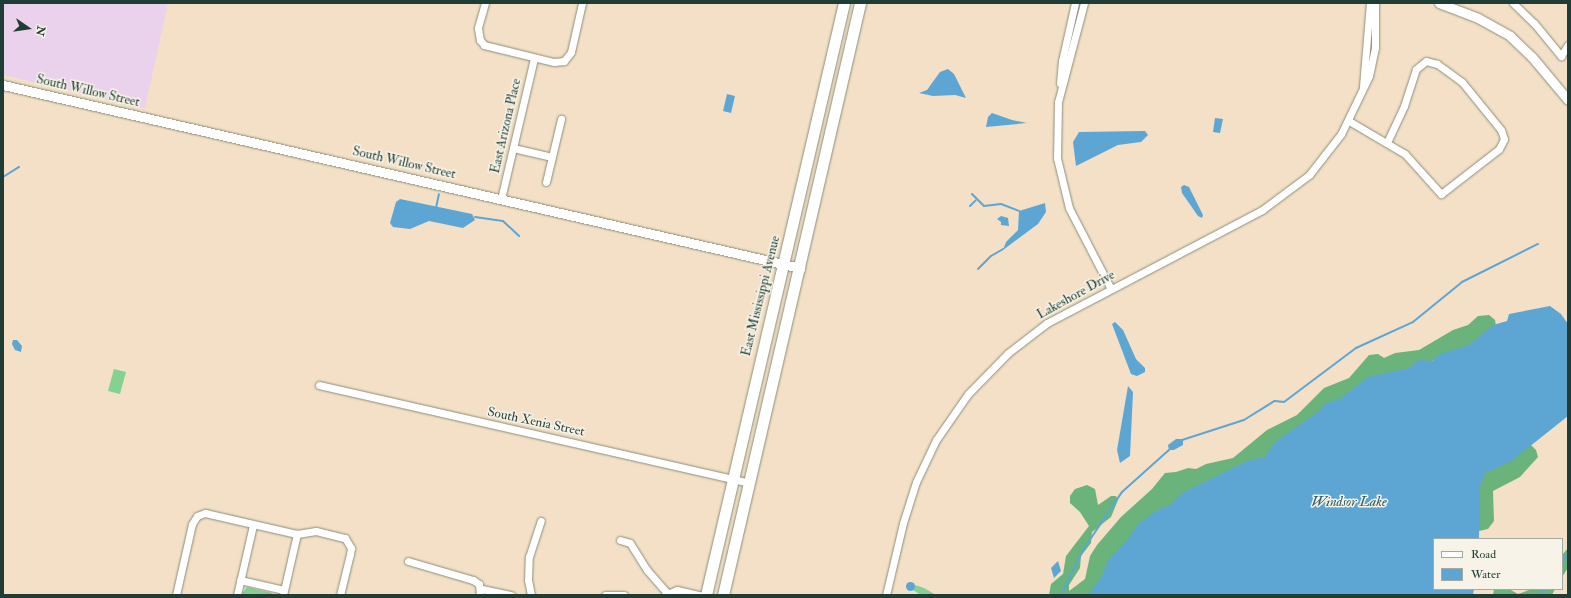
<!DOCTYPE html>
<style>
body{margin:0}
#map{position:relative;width:1571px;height:598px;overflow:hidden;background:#f4e0c6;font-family:"IM FELL Double Pica",serif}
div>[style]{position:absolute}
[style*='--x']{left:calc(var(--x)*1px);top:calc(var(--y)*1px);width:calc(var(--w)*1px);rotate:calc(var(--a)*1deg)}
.built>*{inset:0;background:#ead1ec}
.green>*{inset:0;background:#83d291}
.forest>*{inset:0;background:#6ab47b}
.water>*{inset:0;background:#5da6d4}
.round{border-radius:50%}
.stream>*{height:2px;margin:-1px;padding:0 1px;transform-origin:1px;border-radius:1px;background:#5da6d4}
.roads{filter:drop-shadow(0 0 1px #8a8e7d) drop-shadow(0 0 1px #8a8e7d)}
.minor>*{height:7px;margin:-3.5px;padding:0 3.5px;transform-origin:3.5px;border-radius:3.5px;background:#fff}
.tertiary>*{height:9px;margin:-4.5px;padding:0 4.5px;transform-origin:4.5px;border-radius:4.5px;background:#fff}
.primary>*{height:11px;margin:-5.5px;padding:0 5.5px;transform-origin:5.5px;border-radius:5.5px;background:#fff}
span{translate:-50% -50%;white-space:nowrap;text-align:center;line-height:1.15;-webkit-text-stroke:3px #f7f3e8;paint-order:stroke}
.street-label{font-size:13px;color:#1f3d34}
.water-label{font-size:14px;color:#325c64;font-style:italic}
.frame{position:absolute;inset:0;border:4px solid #1f3d34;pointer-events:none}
.legend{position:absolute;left:1433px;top:538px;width:130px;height:52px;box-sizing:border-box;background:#f7f3e8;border:1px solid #a1aaa0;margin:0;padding:5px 7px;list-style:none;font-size:12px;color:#1f3d34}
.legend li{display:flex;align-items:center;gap:8px;height:20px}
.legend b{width:20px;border:1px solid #a1aaa0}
.north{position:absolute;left:8px;top:8px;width:40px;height:40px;-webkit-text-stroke:3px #f7f3e8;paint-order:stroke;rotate:103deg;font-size:11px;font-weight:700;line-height:16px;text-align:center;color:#1f3d34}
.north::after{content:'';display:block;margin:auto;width:14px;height:18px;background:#1f3d34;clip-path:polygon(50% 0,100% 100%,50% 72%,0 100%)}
</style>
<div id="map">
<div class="built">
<div style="clip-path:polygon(3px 3px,168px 3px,145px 108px,3px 75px)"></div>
</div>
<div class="green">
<div style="clip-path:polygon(114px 369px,126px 372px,120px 394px,108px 391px)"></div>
<div style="clip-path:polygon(915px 585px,924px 588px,936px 595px,919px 594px,913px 590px)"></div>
<div style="clip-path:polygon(247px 587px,272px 593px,273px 595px,241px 595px)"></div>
</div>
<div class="forest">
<div style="clip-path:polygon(1489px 315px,1495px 320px,1496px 326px,1487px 338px,1412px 369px,1268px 456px,1109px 565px,1092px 595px,1049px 595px,1051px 584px,1063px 574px,1066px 556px,1089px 526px,1080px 512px,1070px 503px,1070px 496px,1075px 489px,1087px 485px,1095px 489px,1098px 505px,1111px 496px,1116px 496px,1118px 500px,1111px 517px,1092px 532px,1091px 543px,1081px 556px,1080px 568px,1069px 585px,1069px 591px,1085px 579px,1090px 556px,1097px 545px,1121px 517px,1152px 489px,1165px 473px,1176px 472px,1188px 468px,1196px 469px,1206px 464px,1233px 458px,1267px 430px,1297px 415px,1324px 388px,1349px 378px,1369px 355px,1378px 354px,1384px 358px,1395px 353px,1419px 350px,1453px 330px,1468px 325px,1478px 316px)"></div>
<div style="clip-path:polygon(1531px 445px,1536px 450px,1538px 457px,1520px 477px,1493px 491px,1494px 521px,1488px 529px,1479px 531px,1478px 477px)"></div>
<div style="clip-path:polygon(1568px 548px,1568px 568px,1562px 577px,1562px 555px)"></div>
<div style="clip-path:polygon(1494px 589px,1509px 589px,1518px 594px,1532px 589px,1555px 589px,1552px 595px,1493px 595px)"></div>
</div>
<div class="water">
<div style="clip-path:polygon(948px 69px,954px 74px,966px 98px,955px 95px,933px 96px,919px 93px,927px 90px,940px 72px)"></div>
<div style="clip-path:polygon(727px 94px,735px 96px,731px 113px,723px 111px)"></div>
<div style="clip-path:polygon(992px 113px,1012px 120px,1027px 123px,986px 127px,988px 117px)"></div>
<div style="clip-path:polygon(1215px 118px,1223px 119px,1220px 133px,1213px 132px)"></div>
<div style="clip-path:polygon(1079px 132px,1145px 131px,1148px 135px,1141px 142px,1118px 145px,1076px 166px,1073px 142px)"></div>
<div style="clip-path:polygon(1184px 185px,1189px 187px,1203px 215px,1202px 218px,1198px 216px,1182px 193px,1181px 187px)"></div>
<div style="clip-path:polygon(400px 199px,472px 214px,475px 220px,463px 228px,429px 221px,410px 229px,393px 227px,390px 223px,396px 202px)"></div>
<div style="clip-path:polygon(1045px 203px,1046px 212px,1038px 224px,1003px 250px,1006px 242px,1018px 230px,1019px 211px)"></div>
<div style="clip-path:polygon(1001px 216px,1008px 218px,1009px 226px,1001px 225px,1001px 222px,997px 219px)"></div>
<div style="clip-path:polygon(1550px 306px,1561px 314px,1568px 324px,1568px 416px,1510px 462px,1485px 473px,1480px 486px,1479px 539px,1434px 539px,1434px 589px,1474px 589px,1473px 595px,1088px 595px,1102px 576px,1108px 560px,1129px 538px,1138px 524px,1159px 509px,1169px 506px,1182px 493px,1249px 460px,1265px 457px,1274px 443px,1319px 411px,1326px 403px,1340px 399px,1368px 377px,1409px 368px,1419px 360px,1432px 361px,1440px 354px,1469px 345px,1493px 325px,1507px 321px,1509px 314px)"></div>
<div style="clip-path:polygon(1115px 322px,1123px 330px,1136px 359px,1145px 368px,1145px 372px,1137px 376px,1131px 374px,1112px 324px)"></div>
<div style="clip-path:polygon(13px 340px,17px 340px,22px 346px,21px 352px,15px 350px,12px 344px)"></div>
<div style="clip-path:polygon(1128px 386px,1133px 392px,1130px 456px,1120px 463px,1117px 450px)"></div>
<div style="clip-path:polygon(1176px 439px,1183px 439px,1183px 445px,1174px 450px,1169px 450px,1168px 445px)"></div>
<div style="clip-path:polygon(1058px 561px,1061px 571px,1054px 578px,1051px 568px)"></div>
<div class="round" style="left:905.5px;top:581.5px;width:9px;height:9px"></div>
</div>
<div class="stream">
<div style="--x:3;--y:177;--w:19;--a:-32"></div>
<div style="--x:972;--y:194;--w:17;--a:45"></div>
<div style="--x:984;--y:206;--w:17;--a:-7"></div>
<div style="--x:1001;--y:204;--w:19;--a:21"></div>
<div style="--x:970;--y:206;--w:8;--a:-45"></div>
<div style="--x:436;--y:208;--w:14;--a:-78"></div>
<div style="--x:475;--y:217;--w:28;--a:8"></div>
<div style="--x:503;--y:221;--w:22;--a:43"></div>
<div style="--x:978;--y:269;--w:18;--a:-45"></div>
<div style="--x:991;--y:256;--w:14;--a:-30"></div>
<div style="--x:1182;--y:440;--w:65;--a:-17.9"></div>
<div style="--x:1244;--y:420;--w:36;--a:-32"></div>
<div style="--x:1275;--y:401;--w:9;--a:6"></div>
<div style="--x:1284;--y:402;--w:90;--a:-36.9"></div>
<div style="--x:1356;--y:348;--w:63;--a:-24.5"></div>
<div style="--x:1413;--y:322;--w:63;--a:-39.2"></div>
<div style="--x:1462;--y:282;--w:85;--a:-26.6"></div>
<div style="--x:1562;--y:562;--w:9;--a:-49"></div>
<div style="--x:1061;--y:595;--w:50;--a:-63.9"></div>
<div style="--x:1083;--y:550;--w:70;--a:-56.1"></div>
<div style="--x:1122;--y:492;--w:66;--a:-41.9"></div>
<div style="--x:1540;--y:595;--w:7;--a:-56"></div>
</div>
<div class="roads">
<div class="minor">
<div style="--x:485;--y:3;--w:26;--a:106"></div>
<div style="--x:478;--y:28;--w:12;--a:81"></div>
<div style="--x:480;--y:40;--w:6;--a:51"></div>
<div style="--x:484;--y:45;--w:72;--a:13.7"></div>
<div style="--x:554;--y:62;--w:10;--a:-6"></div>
<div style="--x:564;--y:61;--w:11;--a:-52"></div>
<div style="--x:571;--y:52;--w:50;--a:-77.3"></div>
<div style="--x:1084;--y:3;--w:102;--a:104.7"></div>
<div style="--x:1058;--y:102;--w:56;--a:91"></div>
<div style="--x:1057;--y:158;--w:51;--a:76.5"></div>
<div style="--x:1069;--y:208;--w:91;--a:62.6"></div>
<div style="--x:1513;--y:3;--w:29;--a:44"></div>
<div style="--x:1534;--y:23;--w:43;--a:50.7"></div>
<div style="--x:1561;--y:56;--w:13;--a:-58"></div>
<div style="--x:1060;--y:83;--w:22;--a:-85"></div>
<div style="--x:1062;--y:61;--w:59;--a:-77.4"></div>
<div style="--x:1363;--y:86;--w:83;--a:-85.2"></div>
<div style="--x:1349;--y:121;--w:65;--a:30.5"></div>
<div style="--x:1405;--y:154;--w:54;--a:48"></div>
<div style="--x:1441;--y:194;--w:73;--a:-37.8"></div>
<div style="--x:1499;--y:149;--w:11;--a:-63"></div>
<div style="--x:1504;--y:139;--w:9;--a:-108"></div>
<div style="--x:1501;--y:130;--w:62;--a:-129.1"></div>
<div style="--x:1462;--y:82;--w:31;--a:-144"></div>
<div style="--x:1437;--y:64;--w:11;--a:-165"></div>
<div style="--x:1426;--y:61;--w:13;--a:141"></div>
<div style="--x:1416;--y:69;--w:39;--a:108"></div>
<div style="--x:1404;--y:106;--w:40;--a:115"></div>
<div style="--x:513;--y:148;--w:40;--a:13"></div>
<div style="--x:546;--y:182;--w:65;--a:-76.6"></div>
<div style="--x:501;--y:199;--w:145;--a:-76.8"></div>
<div style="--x:319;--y:385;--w:441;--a:12.8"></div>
<div style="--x:620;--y:540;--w:10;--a:17"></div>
<div style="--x:630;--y:543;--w:32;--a:58"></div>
<div style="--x:647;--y:570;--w:33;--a:49"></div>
<div style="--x:408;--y:561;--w:68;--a:16.3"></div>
<div style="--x:473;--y:580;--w:7;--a:34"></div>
<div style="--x:479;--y:584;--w:11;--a:85"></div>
<div style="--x:240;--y:580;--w:45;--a:12.8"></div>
<div style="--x:482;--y:589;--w:30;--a:12"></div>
<div style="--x:176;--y:595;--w:73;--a:-77.3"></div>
<div style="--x:192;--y:524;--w:9;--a:-58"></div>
<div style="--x:197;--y:516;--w:9;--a:-21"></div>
<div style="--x:205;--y:513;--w:94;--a:12.9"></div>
<div style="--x:297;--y:534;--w:19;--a:-9"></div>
<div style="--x:316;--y:531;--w:30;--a:14"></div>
<div style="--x:345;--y:538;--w:12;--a:59"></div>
<div style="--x:351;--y:548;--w:6;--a:99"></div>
<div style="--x:350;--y:554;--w:42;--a:103.7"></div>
<div style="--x:237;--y:595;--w:72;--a:-77.1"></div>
<div style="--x:283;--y:595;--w:63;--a:-77.1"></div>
<div style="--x:531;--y:595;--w:15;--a:-101"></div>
<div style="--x:528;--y:580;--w:23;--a:-88"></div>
<div style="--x:529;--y:557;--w:38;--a:-72"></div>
<div style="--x:605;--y:595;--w:19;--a:0"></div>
<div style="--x:665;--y:595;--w:13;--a:-23"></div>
<div style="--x:677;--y:590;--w:23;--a:13"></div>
<div style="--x:886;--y:595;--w:74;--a:-76.7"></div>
<div style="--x:903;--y:523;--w:43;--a:-72.4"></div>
<div style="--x:916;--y:482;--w:47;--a:-64.5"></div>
<div style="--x:936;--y:440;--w:56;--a:-55.2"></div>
<div style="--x:968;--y:394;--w:57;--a:-45.7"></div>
<div style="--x:1008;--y:353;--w:49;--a:-37.6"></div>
<div style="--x:1047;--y:323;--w:243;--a:-27.7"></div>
<div style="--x:1262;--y:210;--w:59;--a:-36.7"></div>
<div style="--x:1309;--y:175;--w:52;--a:-52"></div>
<div style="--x:1341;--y:134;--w:64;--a:-64.2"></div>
<div style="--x:1369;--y:76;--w:29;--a:-78"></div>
<div style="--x:1375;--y:48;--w:45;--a:-90"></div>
</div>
<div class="tertiary">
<div style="--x:1439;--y:3;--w:42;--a:21"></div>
<div style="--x:1478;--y:18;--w:37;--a:29"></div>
<div style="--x:1510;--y:36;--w:30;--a:44"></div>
<div style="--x:1532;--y:57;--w:56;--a:50.1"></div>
<div style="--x:3;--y:85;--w:818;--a:12.93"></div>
</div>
<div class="primary">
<div style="--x:706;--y:595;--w:608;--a:-76.88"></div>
<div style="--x:723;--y:595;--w:608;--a:-76.97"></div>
</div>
</div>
<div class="street-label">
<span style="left:88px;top:91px;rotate:13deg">South Willow Street</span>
<span style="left:506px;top:126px;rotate:-77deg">East Arizona Place</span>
<span style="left:404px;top:163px;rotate:13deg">South Willow Street</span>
<span style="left:1076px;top:295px;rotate:-29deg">Lakeshore Drive</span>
<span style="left:761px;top:296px;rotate:-76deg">East Mississippi Avenue</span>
<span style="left:536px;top:422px;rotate:12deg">South Xenia Street</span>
</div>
<div class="water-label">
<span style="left:1349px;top:502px">Windsor Lake</span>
</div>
<div class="frame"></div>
<ul class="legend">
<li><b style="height:5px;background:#fff"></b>Road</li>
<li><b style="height:11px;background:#5da6d4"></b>Water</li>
</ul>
<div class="north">N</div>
</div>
